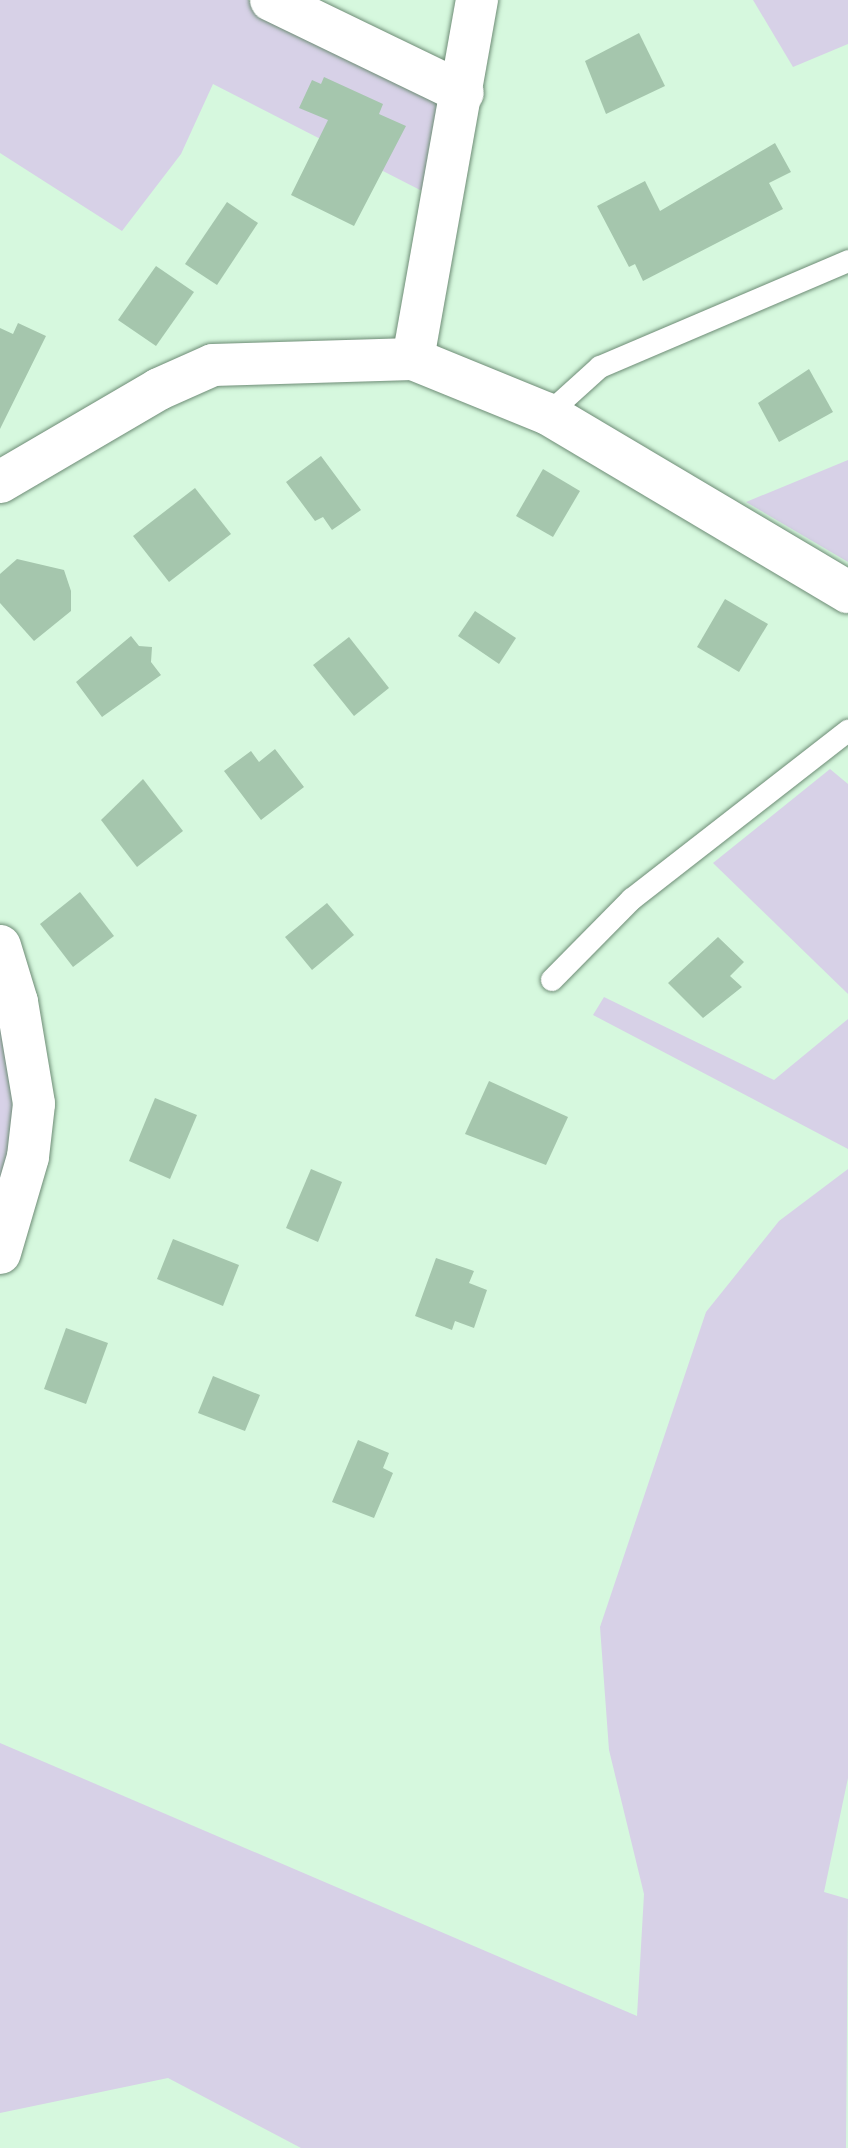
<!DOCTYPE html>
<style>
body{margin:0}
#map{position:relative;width:848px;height:2148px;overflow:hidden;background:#d6f8de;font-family:Bitter,serif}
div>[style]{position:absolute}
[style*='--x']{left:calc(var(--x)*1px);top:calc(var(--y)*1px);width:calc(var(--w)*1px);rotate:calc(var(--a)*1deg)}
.green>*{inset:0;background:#d7d1e7}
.building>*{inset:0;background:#a5c6ad}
.roads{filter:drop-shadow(0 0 2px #6e8c76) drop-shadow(0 0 2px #6e8c76)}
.service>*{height:22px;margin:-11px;padding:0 11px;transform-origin:11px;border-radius:11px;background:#fff}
.minor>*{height:42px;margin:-21px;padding:0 21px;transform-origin:21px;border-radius:21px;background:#fff}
span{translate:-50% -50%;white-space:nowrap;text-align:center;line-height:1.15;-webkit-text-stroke:8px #f6fdf8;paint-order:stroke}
</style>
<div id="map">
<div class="green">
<div style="clip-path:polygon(0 0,248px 0,436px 90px,445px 102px,422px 191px,213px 84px,181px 154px,122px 231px,0 153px)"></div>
<div style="clip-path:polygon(753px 0,848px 0,848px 44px,793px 67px)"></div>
<div style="clip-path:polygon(848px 460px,848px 562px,746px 502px)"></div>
<div style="clip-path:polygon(830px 769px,848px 784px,848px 994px,713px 863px)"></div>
<div style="clip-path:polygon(604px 997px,774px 1080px,848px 1019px,848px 1149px,593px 1015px)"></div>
<div style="clip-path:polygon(0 1001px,17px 1143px,0 1200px)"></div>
<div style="clip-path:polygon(848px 1169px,848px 1778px,824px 1892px,848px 1899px,846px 2148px,301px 2148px,168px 2078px,0 2113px,0 1743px,637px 2016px,644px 1894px,609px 1750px,600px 1627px,706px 1312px,779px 1221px)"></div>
</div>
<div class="building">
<div style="clip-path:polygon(639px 33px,665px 86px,606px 114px,585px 61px)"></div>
<div style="clip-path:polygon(324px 77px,383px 104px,379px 114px,406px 126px,354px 226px,291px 195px,328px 120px,299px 108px,312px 80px,321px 84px)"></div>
<div style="clip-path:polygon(775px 143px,791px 172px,769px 183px,783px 209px,643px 281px,635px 264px,629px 267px,597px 206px,645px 181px,660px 211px)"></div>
<div style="clip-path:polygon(227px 202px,258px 223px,217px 285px,185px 264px)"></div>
<div style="clip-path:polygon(156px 266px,194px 292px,156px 346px,118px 320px)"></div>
<div style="clip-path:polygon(18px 323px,46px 336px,0 429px,0 328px,13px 334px)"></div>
<div style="clip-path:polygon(809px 369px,833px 412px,779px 442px,758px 403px)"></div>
<div style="clip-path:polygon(321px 456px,361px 510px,332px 530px,323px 517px,315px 521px,286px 482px)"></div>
<div style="clip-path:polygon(543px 469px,580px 491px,553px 537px,516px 516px)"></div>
<div style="clip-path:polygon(195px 488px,231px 534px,169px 582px,133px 536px)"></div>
<div style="clip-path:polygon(17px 559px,64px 570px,71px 591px,71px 611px,34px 641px,0 603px,0 574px)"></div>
<div style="clip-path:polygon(725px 599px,768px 624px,739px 672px,697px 647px)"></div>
<div style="clip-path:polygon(475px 611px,516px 638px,499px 664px,458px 636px)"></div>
<div style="clip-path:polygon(131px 636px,139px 646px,152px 647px,151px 662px,161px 675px,102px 717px,76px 682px)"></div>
<div style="clip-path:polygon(349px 637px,389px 688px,354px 716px,313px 665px)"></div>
<div style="clip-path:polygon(275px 749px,304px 787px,261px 820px,224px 771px,251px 751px,259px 762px)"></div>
<div style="clip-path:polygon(143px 779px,183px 831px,137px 867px,101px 820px)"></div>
<div style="clip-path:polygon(80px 892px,114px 936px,73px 967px,40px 924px)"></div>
<div style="clip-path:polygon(327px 903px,354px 935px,312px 970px,285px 937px)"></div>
<div style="clip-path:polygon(718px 937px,744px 962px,730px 976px,742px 987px,703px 1018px,668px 983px)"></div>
<div style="clip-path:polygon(489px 1081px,568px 1117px,546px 1165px,465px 1134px)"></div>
<div style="clip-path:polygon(155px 1098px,197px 1115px,170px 1179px,129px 1161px)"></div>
<div style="clip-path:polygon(311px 1169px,342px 1182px,318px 1242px,286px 1228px)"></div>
<div style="clip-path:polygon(173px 1239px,239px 1265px,223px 1306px,157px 1279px)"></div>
<div style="clip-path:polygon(436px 1258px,474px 1271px,469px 1283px,487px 1290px,474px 1328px,455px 1321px,452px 1330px,415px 1316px)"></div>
<div style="clip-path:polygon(66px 1328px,108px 1343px,86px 1404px,44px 1389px)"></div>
<div style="clip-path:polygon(213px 1376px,260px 1395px,245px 1431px,198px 1413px)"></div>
<div style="clip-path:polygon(358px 1440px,389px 1453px,383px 1468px,393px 1473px,374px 1518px,332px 1502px)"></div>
</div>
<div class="roads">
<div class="service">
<div style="--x:548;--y:414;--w:70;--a:-42.1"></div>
<div style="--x:600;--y:367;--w:270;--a:-23.1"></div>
<div style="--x:552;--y:980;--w:114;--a:-45.4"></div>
<div style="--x:632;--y:899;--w:274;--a:-37.9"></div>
</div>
<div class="minor">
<div style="--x:271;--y:0;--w:213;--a:25.8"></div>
<div style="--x:413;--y:359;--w:365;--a:-79.9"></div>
<div style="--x:0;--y:482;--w:184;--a:-30.3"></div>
<div style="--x:159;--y:389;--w:59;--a:-24"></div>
<div style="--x:213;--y:365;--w:200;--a:-1.7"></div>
<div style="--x:413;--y:359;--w:146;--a:22.2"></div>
<div style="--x:548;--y:414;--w:349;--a:30.7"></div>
<div style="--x:0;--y:946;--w:59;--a:73.1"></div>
<div style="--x:17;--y:1002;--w:103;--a:80.5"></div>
<div style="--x:34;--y:1104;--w:53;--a:96.5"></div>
<div style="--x:28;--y:1157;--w:100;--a:106.3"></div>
</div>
</div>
</div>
